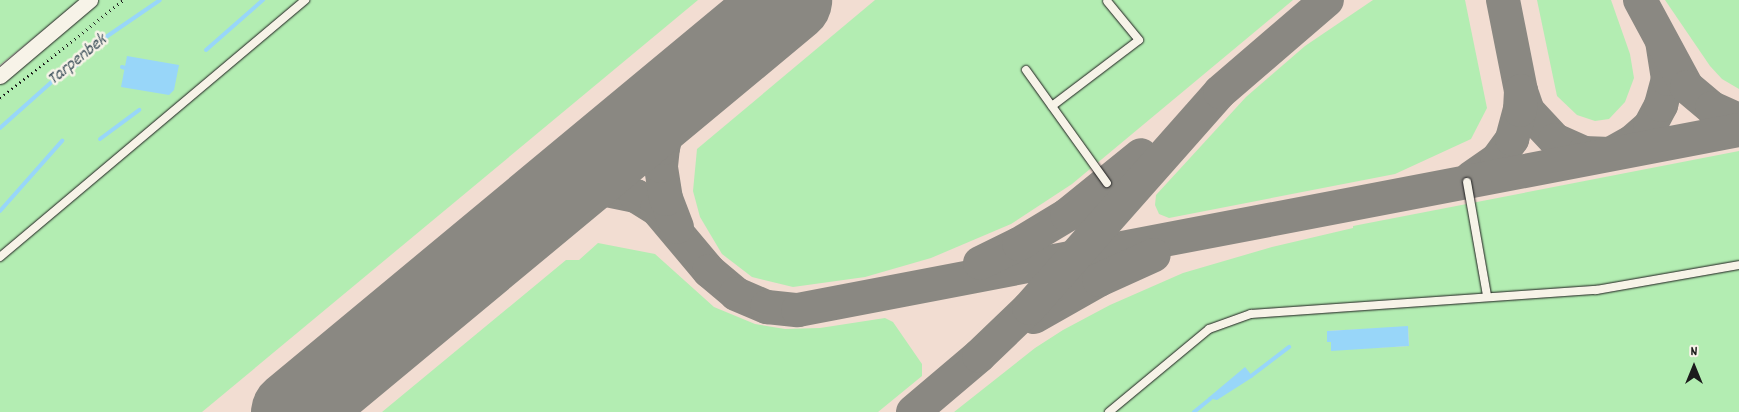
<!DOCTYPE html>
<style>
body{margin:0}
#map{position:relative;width:1739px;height:412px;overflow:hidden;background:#f7f3e8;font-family:Dekko,sans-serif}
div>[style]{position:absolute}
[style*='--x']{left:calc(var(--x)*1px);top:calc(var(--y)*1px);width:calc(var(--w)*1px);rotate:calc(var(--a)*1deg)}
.built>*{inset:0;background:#f2ddd2}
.green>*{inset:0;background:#b3edb2}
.water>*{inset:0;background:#98d6f9}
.stream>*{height:4px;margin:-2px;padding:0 2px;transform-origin:2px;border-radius:2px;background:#98d6f9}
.taxiway>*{height:34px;margin:-17px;padding:0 17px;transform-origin:17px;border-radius:17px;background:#8a8882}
.runway>*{height:85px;margin:-42.5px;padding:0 42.5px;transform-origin:42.5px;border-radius:42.5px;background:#8a8882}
.path>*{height:2.5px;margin-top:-1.25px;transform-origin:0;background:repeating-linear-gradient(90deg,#1c1c1c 0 1px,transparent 0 5px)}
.roads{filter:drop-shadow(0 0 1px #1c1c1c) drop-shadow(0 0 1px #1c1c1c)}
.lane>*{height:8px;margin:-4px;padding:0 4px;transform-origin:4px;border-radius:4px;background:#f7f3e8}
.street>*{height:15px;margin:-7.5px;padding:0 7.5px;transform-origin:7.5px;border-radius:7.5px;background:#f7f3e8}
span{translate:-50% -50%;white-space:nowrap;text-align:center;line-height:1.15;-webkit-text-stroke:5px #f7f3e8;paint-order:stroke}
.water-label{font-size:18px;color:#41545e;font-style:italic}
.north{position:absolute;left:1669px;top:342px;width:50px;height:50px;-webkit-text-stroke:4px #f7f3e8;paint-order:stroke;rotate:0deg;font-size:14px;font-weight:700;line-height:20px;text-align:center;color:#1c1c1c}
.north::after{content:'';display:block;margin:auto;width:18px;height:22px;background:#1c1c1c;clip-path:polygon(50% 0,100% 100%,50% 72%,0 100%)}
</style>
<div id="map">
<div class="built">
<div style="clip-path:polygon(208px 0,1739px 0,1739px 412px,0 412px,0 176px,116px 53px)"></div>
</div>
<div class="green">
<div style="clip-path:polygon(0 0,81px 0,0 65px)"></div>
<div style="clip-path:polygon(98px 0,698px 0,202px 412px,0 412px,0 84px)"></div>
<div style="clip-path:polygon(875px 0,1293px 0,1072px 184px,1011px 224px,931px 258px,865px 277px,793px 287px,752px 277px,722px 254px,700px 217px,693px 191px,697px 149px)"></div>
<div style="clip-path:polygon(1373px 0,1465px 0,1487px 108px,1471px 139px,1395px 174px,1169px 218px,1159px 214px,1155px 205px,1156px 195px,1246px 97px,1305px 46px)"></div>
<div style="clip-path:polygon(1537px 0,1611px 0,1630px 54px,1634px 78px,1625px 102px,1609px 119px,1595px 121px,1577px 115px,1557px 96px)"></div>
<div style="clip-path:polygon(1665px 0,1739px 0,1739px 89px,1722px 79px,1710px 66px)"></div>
<div style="clip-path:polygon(evenodd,1739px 151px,1739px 412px,954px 412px,1035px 348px,1063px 330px,1110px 305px,1183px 273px,1272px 247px,1353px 228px,1353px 226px,1739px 151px,1408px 327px,1409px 346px,1331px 350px,1331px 342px,1327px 342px,1327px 331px,1408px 327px)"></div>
<div style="clip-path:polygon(598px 243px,655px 254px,714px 307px,755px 324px,785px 329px,820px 328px,885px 318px,893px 322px,922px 364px,922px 376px,878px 412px,382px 412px,566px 260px,579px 260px)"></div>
</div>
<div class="water">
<div style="clip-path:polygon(127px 56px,179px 65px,174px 90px,169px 95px,121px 87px)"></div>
<div style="clip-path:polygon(1408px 326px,1409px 346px,1331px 351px,1331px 342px,1327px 342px,1327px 331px)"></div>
<div style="clip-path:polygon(1245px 367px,1253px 377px,1217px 400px,1208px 398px)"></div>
</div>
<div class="stream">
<div style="--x:206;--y:50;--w:76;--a:-41.3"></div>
<div style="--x:122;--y:67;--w:3;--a:18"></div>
<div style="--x:0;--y:128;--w:86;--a:-41.7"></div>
<div style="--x:64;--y:71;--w:14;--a:-25"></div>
<div style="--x:77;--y:65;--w:18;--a:-56"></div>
<div style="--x:87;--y:50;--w:88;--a:-34.4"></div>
<div style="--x:100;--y:139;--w:49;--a:-36.6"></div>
<div style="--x:0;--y:211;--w:94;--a:-48.5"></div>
<div style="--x:1251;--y:376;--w:48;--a:-37.3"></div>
<div style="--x:1194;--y:412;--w:21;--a:-39"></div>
</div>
<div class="taxiway">
<div style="--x:1503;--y:0;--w:93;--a:78.8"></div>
<div style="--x:1521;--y:91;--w:21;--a:71"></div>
<div style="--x:1528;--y:111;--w:40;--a:47"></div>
<div style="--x:1555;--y:140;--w:32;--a:24"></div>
<div style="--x:1584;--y:153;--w:26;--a:2"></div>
<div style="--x:1610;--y:154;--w:26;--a:-29"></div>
<div style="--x:1633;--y:141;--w:23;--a:-41"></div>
<div style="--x:1650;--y:126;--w:24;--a:-62"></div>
<div style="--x:1661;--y:105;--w:27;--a:-75"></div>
<div style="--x:1668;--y:79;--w:37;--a:-99"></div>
<div style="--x:1640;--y:0;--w:99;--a:61.6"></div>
<div style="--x:1687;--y:87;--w:33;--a:40"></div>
<div style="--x:1712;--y:108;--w:30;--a:24"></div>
<div style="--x:1471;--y:178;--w:32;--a:-35"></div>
<div style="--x:1497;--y:160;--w:26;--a:-54"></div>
<div style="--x:1512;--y:139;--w:30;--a:-75"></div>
<div style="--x:1520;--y:110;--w:19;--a:-87"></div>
<div style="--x:544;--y:204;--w:24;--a:-28"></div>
<div style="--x:565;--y:193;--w:28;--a:-13"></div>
<div style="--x:592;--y:187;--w:45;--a:11.6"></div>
<div style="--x:636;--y:196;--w:25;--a:32"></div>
<div style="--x:657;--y:209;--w:81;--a:50"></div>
<div style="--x:709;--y:271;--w:35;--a:40"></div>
<div style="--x:736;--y:294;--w:34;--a:23"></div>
<div style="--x:767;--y:307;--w:31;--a:6"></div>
<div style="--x:798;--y:310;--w:958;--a:-10.83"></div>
<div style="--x:677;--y:227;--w:30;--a:-111"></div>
<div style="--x:666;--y:199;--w:33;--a:-99"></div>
<div style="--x:661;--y:166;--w:18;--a:-84"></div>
<div style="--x:663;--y:148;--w:37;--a:-76"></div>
<div style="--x:672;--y:112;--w:40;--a:-56"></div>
<div style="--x:980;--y:263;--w:43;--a:-26"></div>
<div style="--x:1019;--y:244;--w:56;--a:-31.1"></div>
<div style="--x:1067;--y:215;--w:95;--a:-39"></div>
<div style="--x:1034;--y:317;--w:75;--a:-29.6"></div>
<div style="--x:1099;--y:280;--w:60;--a:-24.4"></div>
<div style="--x:913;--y:412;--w:87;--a:-40.3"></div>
<div style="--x:979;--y:356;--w:69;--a:-43.8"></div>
<div style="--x:1029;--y:308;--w:288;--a:-48.5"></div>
<div style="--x:1220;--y:92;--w:141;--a:-40.7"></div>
</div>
<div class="runway">
<div style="--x:293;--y:412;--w:645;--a:-39.71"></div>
</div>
<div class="path">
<div style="--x:0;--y:98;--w:157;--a:-38.5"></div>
</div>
<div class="roads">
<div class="lane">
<div style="--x:1026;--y:70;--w:139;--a:54.4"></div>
<div style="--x:1052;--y:106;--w:109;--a:-37.2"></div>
<div style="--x:1139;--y:40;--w:50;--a:-129.4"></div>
<div style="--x:1467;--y:182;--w:115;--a:80"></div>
<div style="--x:0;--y:257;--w:399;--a:-40.1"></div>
<div style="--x:1109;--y:412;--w:130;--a:-39.7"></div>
<div style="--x:1209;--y:329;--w:45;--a:-19.7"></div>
<div style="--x:1251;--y:314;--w:346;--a:-4"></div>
<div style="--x:1596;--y:290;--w:145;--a:-9.9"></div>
</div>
<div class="street">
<div style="--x:0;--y:76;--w:118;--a:-40.2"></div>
</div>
</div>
<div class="water-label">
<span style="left:78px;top:61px;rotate:-39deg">Tarpenbek</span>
</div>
<div class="north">N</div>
</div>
